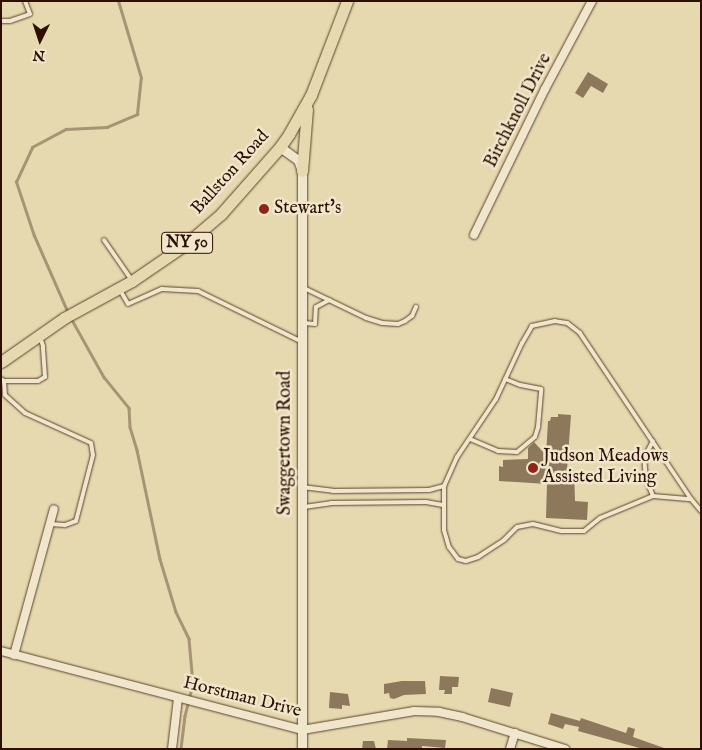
<!DOCTYPE html>
<style>
body{margin:0}
#map{position:relative;width:702px;height:750px;overflow:hidden;background:#e6d9af;font-family:"IM FELL English",serif}
div>[style]{position:absolute}
[style*='--x']{left:calc(var(--x)*1px);top:calc(var(--y)*1px);width:calc(var(--w)*1px);rotate:calc(var(--a)*1deg)}
.stream>*{height:2.5px;margin:-1.25px;padding:0 1.25px;transform-origin:1.25px;border-radius:1.25px;background:#a79474}
.building>*{inset:0;background:#8d785b}
.roads{filter:drop-shadow(0 0 1px #5b422c) drop-shadow(0 0 1px #5b422c)}
.service>*{height:4px;margin:-2px;padding:0 2px;transform-origin:2px;border-radius:2px;background:#efe6cb}
.minor>*{height:8px;margin:-4px;padding:0 4px;transform-origin:4px;border-radius:4px;background:#efe6cb}
.tertiary>*{height:9px;margin:-4.5px;padding:0 4.5px;transform-origin:4.5px;border-radius:4.5px;background:#efe6cb}
.primary>*{height:11px;margin:-5.5px;padding:0 5.5px;transform-origin:5.5px;border-radius:5.5px;background:#e6d9af}
.dots>*{width:14px;height:14px;translate:-50% -50%;box-sizing:border-box;border:2px solid #efe6cb;border-radius:50%}
span{translate:-50% -50%;white-space:nowrap;text-align:center;line-height:1.15;-webkit-text-stroke:5px #efe6cb;paint-order:stroke}
.shield-label span{padding:1px 4px;background:#efe6cb;border:1px solid;border-radius:4px;-webkit-text-stroke-width:0}
.shield-label{font-size:16px;color:#2d0f00;font-weight:700}
.street-label{font-size:18px;color:#2d0f00}
.poi-label{font-size:18px;color:#2d0f00}
.left{translate:0 -50%;text-align:left}
.frame{position:absolute;inset:0;border:2px solid #2d0f00;pointer-events:none}
.north{position:absolute;left:15px;top:15px;width:50px;height:50px;-webkit-text-stroke:4px #efe6cb;paint-order:stroke;rotate:184deg;font-size:14px;font-weight:700;line-height:20px;text-align:center;color:#2d0f00}
.north::after{content:'';display:block;margin:auto;width:18px;height:22px;background:#2d0f00;clip-path:polygon(50% 0,100% 100%,50% 72%,0 100%)}
</style>
<div id="map">
<div class="stream">
<div style="--x:67;--y:311;--w:82;--a:-113.7"></div>
<div style="--x:34;--y:236;--w:57;--a:-108.4"></div>
<div style="--x:16;--y:182;--w:38;--a:-65"></div>
<div style="--x:32;--y:147;--w:38;--a:-28"></div>
<div style="--x:66;--y:129;--w:41;--a:-2.8"></div>
<div style="--x:107;--y:127;--w:33;--a:-23"></div>
<div style="--x:137;--y:114;--w:36;--a:-84"></div>
<div style="--x:141;--y:78;--w:80;--a:-106.6"></div>
<div style="--x:71;--y:318;--w:68;--a:60.8"></div>
<div style="--x:104;--y:377;--w:40;--a:51"></div>
<div style="--x:129;--y:408;--w:19;--a:87"></div>
<div style="--x:130;--y:427;--w:24;--a:73"></div>
<div style="--x:137;--y:450;--w:111;--a:78.1"></div>
<div style="--x:160;--y:559;--w:55;--a:73.2"></div>
<div style="--x:176;--y:612;--w:30;--a:64"></div>
<div style="--x:189;--y:639;--w:45;--a:84.9"></div>
<div style="--x:193;--y:684;--w:33;--a:104"></div>
<div style="--x:185;--y:716;--w:33;--a:97"></div>
</div>
<div class="building">
<div style="clip-path:polygon(588px 72px,608px 84px,603px 93px,591px 86px,583px 98px,575px 93px)"></div>
<div style="clip-path:polygon(558px 414px,571px 415px,567px 470px,574px 470px,575px 501px,588px 502px,587px 520px,546px 518px,547px 484px,499px 481px,499px 466px,503px 467px,503px 460px,528px 459px,528px 448px,534px 442px,546px 455px,548px 421px,550px 421px,551px 417px,558px 417px)"></div>
<div style="clip-path:polygon(440px 676px,459px 677px,458px 687px,452px 687px,452px 694px,444px 694px,445px 690px,439px 690px)"></div>
<div style="clip-path:polygon(402px 681px,425px 681px,426px 694px,404px 695px,394px 699px,390px 698px,389px 693px,384px 694px,384px 684px)"></div>
<div style="clip-path:polygon(491px 688px,513px 693px,510px 707px,488px 702px)"></div>
<div style="clip-path:polygon(330px 692px,348px 694px,350px 706px,342px 705px,342px 709px,329px 708px)"></div>
<div style="clip-path:polygon(551px 713px,580px 721px,581px 718px,626px 733px,628px 727px,635px 729px,633px 737px,667px 749px,643px 749px,578px 731px,579px 727px,565px 724px,563px 729px,548px 724px)"></div>
<div style="clip-path:polygon(407px 738px,446px 740px,445px 748px,422px 746px,422px 749px,387px 749px,388px 740px,407px 741px)"></div>
<div style="clip-path:polygon(363px 741px,374px 741px,376px 749px,362px 749px)"></div>
</div>
<div class="roads">
<div class="service">
<div style="--x:1;--y:21;--w:9;--a:0"></div>
<div style="--x:10;--y:21;--w:21;--a:-19"></div>
<div style="--x:30;--y:14;--w:14;--a:-111"></div>
<div style="--x:104;--y:240;--w:47;--a:55.3"></div>
<div style="--x:304;--y:288;--w:69;--a:25.8"></div>
<div style="--x:366;--y:318;--w:17;--a:17"></div>
<div style="--x:382;--y:323;--w:16;--a:4"></div>
<div style="--x:398;--y:324;--w:8;--a:-23"></div>
<div style="--x:405;--y:321;--w:9;--a:-36"></div>
<div style="--x:412;--y:316;--w:10;--a:-66"></div>
<div style="--x:120;--y:290;--w:16;--a:60"></div>
<div style="--x:128;--y:304;--w:37;--a:-24"></div>
<div style="--x:162;--y:289;--w:36;--a:3"></div>
<div style="--x:198;--y:291;--w:116;--a:26.1"></div>
<div style="--x:304;--y:323;--w:11;--a:5"></div>
<div style="--x:315;--y:324;--w:17;--a:-87"></div>
<div style="--x:316;--y:307;--w:15;--a:-28"></div>
<div style="--x:1;--y:379;--w:4;--a:34"></div>
<div style="--x:4;--y:381;--w:14;--a:86"></div>
<div style="--x:5;--y:395;--w:27;--a:42"></div>
<div style="--x:25;--y:413;--w:72;--a:24.4"></div>
<div style="--x:91;--y:443;--w:12;--a:81"></div>
<div style="--x:93;--y:455;--w:68;--a:104.4"></div>
<div style="--x:76;--y:521;--w:12;--a:160"></div>
<div style="--x:65;--y:525;--w:15;--a:-176"></div>
<div style="--x:4;--y:381;--w:34;--a:0"></div>
<div style="--x:38;--y:381;--w:8;--a:-30"></div>
<div style="--x:45;--y:377;--w:31;--a:-94"></div>
<div style="--x:43;--y:346;--w:9;--a:-108"></div>
<div style="--x:470;--y:439;--w:30;--a:23"></div>
<div style="--x:498;--y:451;--w:19;--a:3"></div>
<div style="--x:517;--y:452;--w:23;--a:-40"></div>
<div style="--x:535;--y:437;--w:10;--a:-73"></div>
<div style="--x:538;--y:427;--w:38;--a:-85"></div>
<div style="--x:541;--y:389;--w:21;--a:-169"></div>
<div style="--x:520;--y:385;--w:16;--a:-158"></div>
<div style="--x:302;--y:487;--w:31;--a:7"></div>
<div style="--x:333;--y:491;--w:96;--a:-0.6"></div>
<div style="--x:429;--y:490;--w:16;--a:-15"></div>
<div style="--x:653;--y:496;--w:18;--a:-112"></div>
<div style="--x:646;--y:479;--w:21;--a:-95"></div>
<div style="--x:644;--y:458;--w:19;--a:-62"></div>
<div style="--x:691;--y:499;--w:200;--a:-123.8"></div>
<div style="--x:580;--y:333;--w:16;--a:-142"></div>
<div style="--x:567;--y:323;--w:12;--a:-171"></div>
<div style="--x:555;--y:321;--w:24;--a:168"></div>
<div style="--x:532;--y:326;--w:20;--a:120"></div>
<div style="--x:522;--y:343;--w:62;--a:114.9"></div>
<div style="--x:496;--y:399;--w:70;--a:123.9"></div>
<div style="--x:457;--y:457;--w:32;--a:114"></div>
<div style="--x:444;--y:486;--w:44;--a:90"></div>
<div style="--x:444;--y:530;--w:18;--a:74"></div>
<div style="--x:449;--y:547;--w:15;--a:53"></div>
<div style="--x:458;--y:559;--w:8;--a:14"></div>
<div style="--x:466;--y:561;--w:13;--a:-18"></div>
<div style="--x:478;--y:557;--w:31;--a:-33"></div>
<div style="--x:504;--y:540;--w:18;--a:-45"></div>
<div style="--x:517;--y:527;--w:16;--a:-11"></div>
<div style="--x:533;--y:524;--w:30;--a:14"></div>
<div style="--x:562;--y:531;--w:22;--a:0"></div>
<div style="--x:584;--y:531;--w:21;--a:-39"></div>
<div style="--x:600;--y:518;--w:57;--a:-22.5"></div>
<div style="--x:653;--y:496;--w:38;--a:5"></div>
<div style="--x:691;--y:499;--w:16;--a:50"></div>
<div style="--x:304;--y:507;--w:27;--a:-8"></div>
<div style="--x:331;--y:503;--w:95;--a:-0.6"></div>
<div style="--x:426;--y:502;--w:17;--a:10"></div>
</div>
<div class="minor">
<div style="--x:474;--y:235;--w:162;--a:-64.1"></div>
<div style="--x:545;--y:89;--w:100;--a:-61.9"></div>
<div style="--x:1;--y:651;--w:311;--a:14.7"></div>
<div style="--x:302;--y:730;--w:114;--a:-9.6"></div>
<div style="--x:414;--y:711;--w:25;--a:2"></div>
<div style="--x:439;--y:712;--w:24;--a:12"></div>
<div style="--x:462;--y:717;--w:108;--a:17.3"></div>
<div style="--x:14;--y:655;--w:151;--a:-74.7"></div>
<div style="--x:172;--y:749;--w:51;--a:-83.3"></div>
<div style="--x:510;--y:749;--w:17;--a:-73"></div>
</div>
<div class="tertiary">
<div style="--x:280;--y:147;--w:22;--a:36"></div>
<div style="--x:298;--y:160;--w:12;--a:70"></div>
<div style="--x:302;--y:171;--w:578;--a:90"></div>
</div>
<div class="primary">
<div style="--x:302;--y:171;--w:62;--a:-85.4"></div>
<div style="--x:1;--y:362;--w:77;--a:-34.9"></div>
<div style="--x:64;--y:318;--w:77;--a:-28.6"></div>
<div style="--x:132;--y:281;--w:65;--a:-34.4"></div>
<div style="--x:186;--y:244;--w:46;--a:-40.6"></div>
<div style="--x:221;--y:214;--w:89;--a:-48.6"></div>
<div style="--x:280;--y:147;--w:16;--a:-55"></div>
<div style="--x:289;--y:134;--w:45;--a:-60.6"></div>
<div style="--x:311;--y:95;--w:101;--a:-69"></div>
</div>
</div>
<div class="dots">
<div style="left:264px;top:209px;background:#8f2418"></div>
<div style="left:533px;top:468px;background:#8f2418"></div>
</div>
<div class="shield-label">
<span style="left:187px;top:243px">NY 50</span>
</div>
<div class="street-label">
<span style="left:519px;top:111px;rotate:-63deg">Birchknoll Drive</span>
<span style="left:231px;top:173px;rotate:-48deg">Ballston Road</span>
<span style="left:286px;top:443px;rotate:-90deg">Swaggertown Road</span>
<span style="left:242px;top:698px;rotate:14deg">Horstman Drive</span>
</div>
<div class="poi-label">
<span class="left" style="left:274px;top:209px">Stewart's</span>
<span class="left" style="left:543px;top:468px">Judson Meadows<br>Assisted Living</span>
</div>
<div class="frame"></div>
<div class="north">N</div>
</div>
